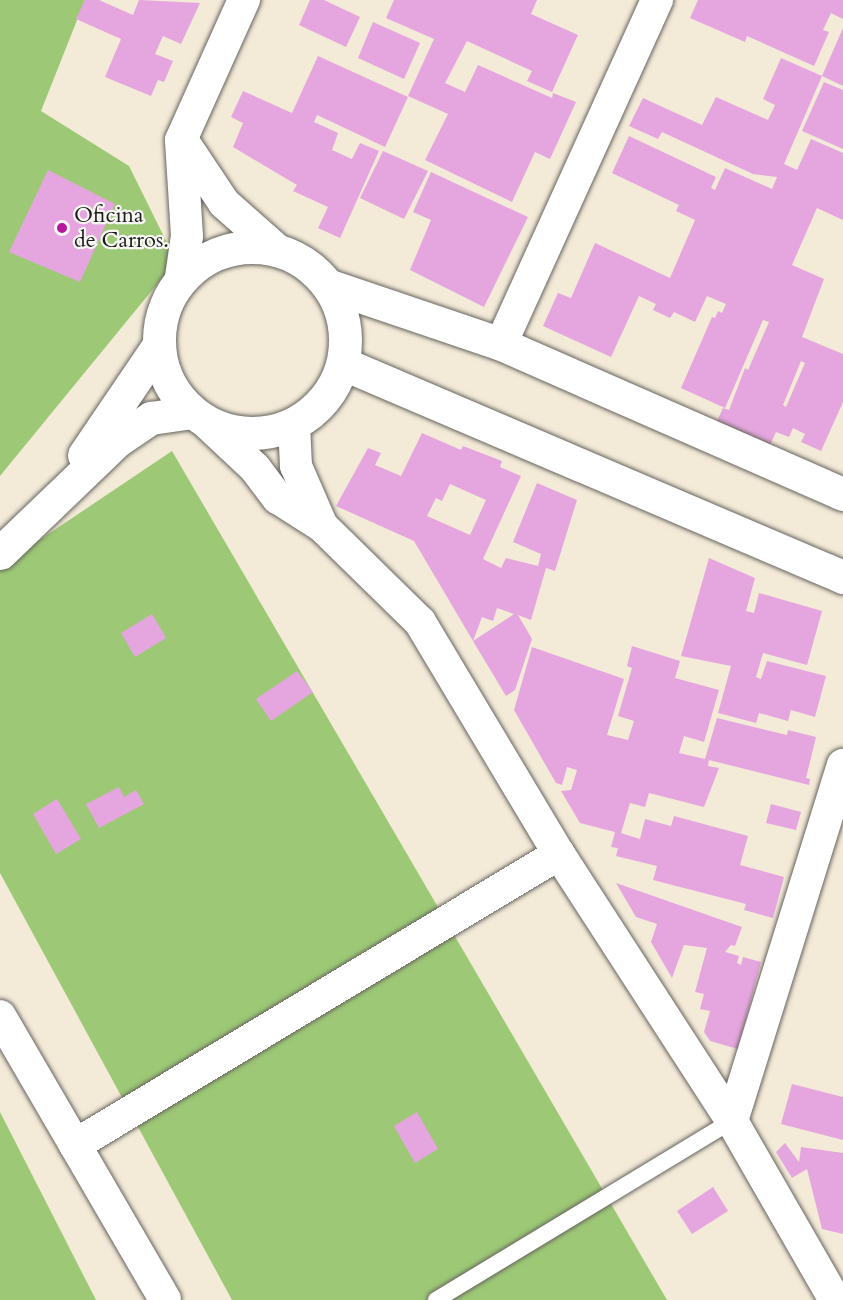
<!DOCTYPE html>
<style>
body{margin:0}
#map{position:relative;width:843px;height:1300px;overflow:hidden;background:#f3ead8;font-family:Cardo,serif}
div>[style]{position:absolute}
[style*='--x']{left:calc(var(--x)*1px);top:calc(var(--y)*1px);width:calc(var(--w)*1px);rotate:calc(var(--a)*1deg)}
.green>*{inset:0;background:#9dc976}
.building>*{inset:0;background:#e5a6df}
.roads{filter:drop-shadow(0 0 2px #67645e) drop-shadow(0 0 2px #67645e)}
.lane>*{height:16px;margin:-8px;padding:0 8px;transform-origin:8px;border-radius:8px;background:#fff}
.street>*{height:32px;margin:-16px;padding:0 16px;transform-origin:16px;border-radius:16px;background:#fff}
.secondary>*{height:33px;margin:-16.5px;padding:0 16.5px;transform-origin:16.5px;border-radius:16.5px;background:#fff}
.secondary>.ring{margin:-16.5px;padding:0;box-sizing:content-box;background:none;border:33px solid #fff;border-radius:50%}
.dots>*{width:16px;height:16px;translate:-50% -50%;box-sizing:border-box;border:3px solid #f6f6f2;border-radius:50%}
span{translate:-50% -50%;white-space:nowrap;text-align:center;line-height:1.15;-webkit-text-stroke:4.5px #f6f6f2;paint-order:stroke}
.poi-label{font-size:22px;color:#1c1c1c}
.left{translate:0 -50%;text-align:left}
</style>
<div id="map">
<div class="green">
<div style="clip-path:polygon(0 0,85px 0,41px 111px,129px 166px,176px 261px,0 476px)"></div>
<div style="clip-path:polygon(172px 451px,667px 1300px,232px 1300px,0 873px,0 570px,26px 549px)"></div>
<div style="clip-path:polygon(0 1112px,96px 1300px,0 1300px)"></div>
</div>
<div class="building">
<div style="clip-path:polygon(85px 0,99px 0,133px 15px,139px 0,200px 3px,181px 44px,163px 36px,155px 54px,173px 61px,164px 82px,158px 80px,151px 96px,105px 77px,121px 39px,76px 19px)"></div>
<div style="clip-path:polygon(310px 0,324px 0,360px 17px,346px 47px,299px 25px)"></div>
<div style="clip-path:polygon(394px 0,537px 0,531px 14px,578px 35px,552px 92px,527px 81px,532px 71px,467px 41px,445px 83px,465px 92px,478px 65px,552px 98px,553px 93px,576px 102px,550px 159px,535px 152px,512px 202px,425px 160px,448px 114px,408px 96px,434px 39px,386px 18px)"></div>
<div style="clip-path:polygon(698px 0,843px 0,843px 19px,831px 13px,823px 30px,829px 32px,814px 66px,747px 36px,745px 42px,690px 18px)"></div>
<div style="clip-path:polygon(373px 22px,420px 43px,404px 79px,358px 58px)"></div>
<div style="clip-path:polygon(843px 28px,843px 86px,822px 76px)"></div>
<div style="clip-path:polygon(318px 56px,408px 97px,385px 147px,317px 115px,314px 122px,338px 133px,332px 150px,352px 159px,360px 143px,379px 151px,340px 238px,318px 228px,328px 207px,293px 191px,297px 185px,233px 147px,243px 123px,231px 117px,243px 91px,292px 113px)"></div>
<div style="clip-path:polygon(evenodd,781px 58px,822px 76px,784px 164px,797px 170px,811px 139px,843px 153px,843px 220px,817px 208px,792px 265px,824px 279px,802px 337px,843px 354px,843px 402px,821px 451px,801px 442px,805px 434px,793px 428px,789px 437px,776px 432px,770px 445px,717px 421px,723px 408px,729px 410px,745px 368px,748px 370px,769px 322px,763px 320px,725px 408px,681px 388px,712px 317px,715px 318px,718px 311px,722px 313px,726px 304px,707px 296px,695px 322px,674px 312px,670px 318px,653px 310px,656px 304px,639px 296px,611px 357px,543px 326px,558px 293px,571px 298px,595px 243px,670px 278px,695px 220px,676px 211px,679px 205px,612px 173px,629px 136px,716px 177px,711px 188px,715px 190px,725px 168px,772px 189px,777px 177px,753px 174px,662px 132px,658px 139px,629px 126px,643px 98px,702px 125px,716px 97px,768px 120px,775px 105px,763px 99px,781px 58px,801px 361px,805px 363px,786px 407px,783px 405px,801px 361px)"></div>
<div style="clip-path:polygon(824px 82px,843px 90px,843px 149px,802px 131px)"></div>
<div style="clip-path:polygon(383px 151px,428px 171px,404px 219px,360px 198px)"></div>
<div style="clip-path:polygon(48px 170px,115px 204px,80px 282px,9px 252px)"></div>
<div style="clip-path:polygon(431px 172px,528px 217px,484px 307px,410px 270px,431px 220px,413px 212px)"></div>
<div style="clip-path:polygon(evenodd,422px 433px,461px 450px,463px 446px,502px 461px,500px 467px,521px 476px,483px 559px,501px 568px,506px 558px,538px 566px,541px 554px,513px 542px,537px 483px,577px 500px,555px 571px,546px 568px,531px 620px,518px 615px,532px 639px,515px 690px,506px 696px,473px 641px,514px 614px,497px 608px,493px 621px,482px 617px,473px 641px,414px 541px,336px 506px,368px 448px,381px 453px,375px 465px,401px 476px,422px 433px,450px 484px,486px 500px,470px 535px,427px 516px,436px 498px,442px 501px,450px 484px)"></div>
<div style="clip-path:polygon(709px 558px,755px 578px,746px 611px,754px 613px,759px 593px,822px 611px,807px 665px,763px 653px,756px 677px,761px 679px,767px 661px,826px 676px,815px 717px,791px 710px,788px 721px,759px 713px,756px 723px,718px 713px,731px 666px,681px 656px)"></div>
<div style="clip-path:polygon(152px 614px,166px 638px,135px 657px,121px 633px)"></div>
<div style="clip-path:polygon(632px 646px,680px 661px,675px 678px,719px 690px,704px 742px,684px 736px,679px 753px,705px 759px,717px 718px,787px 735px,788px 730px,816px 737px,806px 778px,810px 779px,809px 785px,709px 760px,708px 766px,719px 768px,704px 807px,649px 793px,645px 807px,630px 803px,621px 833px,640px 839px,645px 819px,671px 826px,674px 816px,748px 836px,740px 865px,784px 877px,773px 918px,744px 910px,746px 904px,653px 880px,657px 866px,616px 856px,618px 848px,611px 847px,615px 832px,580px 823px,561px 791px,571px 790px,577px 770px,567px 767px,562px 785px,556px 783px,514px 710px,532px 647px,624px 679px,607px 735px,628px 740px,634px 721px,618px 716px,632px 668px,627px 666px)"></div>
<div style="clip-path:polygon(297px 671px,313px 692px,271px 721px,256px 699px)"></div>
<div style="clip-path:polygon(119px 787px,124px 797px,136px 790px,144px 804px,99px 828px,86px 804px)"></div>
<div style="clip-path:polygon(57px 799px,81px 839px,56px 854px,33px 814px)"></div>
<div style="clip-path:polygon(771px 804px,801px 812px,796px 830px,766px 823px)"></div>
<div style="clip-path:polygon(616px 883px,742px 927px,735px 946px,731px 945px,725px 952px,739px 956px,737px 963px,741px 965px,743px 957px,761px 962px,738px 1049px,710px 1041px,704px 1032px,710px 1011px,700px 1009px,704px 994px,695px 992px,707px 948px,684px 945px,672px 978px,651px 942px,657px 924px,636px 917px)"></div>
<div style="clip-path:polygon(792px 1084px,843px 1097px,843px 1140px,781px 1124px)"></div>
<div style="clip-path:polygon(417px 1112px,438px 1149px,415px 1163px,394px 1126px)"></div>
<div style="clip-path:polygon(785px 1143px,799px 1162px,801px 1147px,843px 1153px,843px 1234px,822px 1229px,807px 1169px,792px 1178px,776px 1152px)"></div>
<div style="clip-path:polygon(713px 1187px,728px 1211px,692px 1234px,677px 1211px)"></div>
</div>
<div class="roads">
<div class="lane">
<div style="--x:436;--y:1300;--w:346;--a:-31.2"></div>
</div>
<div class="street">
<div style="--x:182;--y:140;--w:76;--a:56.3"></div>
<div style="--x:224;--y:203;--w:69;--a:41.5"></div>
<div style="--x:181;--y:277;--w:41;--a:-81.7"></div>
<div style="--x:187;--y:236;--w:96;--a:-93.6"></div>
<div style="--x:181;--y:140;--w:154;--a:-65.8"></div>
<div style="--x:501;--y:344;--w:378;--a:-65.6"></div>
<div style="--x:206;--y:422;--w:67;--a:43.2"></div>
<div style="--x:255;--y:468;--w:38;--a:53"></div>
<div style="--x:278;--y:498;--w:52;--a:32.5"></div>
<div style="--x:322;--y:526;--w:137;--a:44.4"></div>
<div style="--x:420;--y:622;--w:270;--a:59.1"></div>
<div style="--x:559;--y:854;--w:318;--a:57.1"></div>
<div style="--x:732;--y:1121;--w:207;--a:60.1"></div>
<div style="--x:294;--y:425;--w:41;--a:87.2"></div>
<div style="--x:296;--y:466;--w:65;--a:66.6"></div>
<div style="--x:0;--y:1016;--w:328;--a:59.8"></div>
<div style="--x:732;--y:1121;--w:373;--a:-72.7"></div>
<div style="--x:75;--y:1145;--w:565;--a:-31.02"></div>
</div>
<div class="secondary">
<div class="ring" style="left:159px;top:247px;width:153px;height:153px"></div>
<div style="--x:330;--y:286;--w:181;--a:18.7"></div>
<div style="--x:501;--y:344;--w:373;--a:23.7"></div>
<div style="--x:344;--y:364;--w:543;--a:23.12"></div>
<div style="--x:84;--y:455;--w:132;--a:-55.8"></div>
<div style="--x:0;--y:553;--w:163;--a:-43.8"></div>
<div style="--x:118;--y:440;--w:40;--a:-34"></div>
<div style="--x:151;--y:418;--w:40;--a:-8.5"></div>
</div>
</div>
<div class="dots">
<div style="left:62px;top:228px;background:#b5179e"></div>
</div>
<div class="poi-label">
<span class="left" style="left:74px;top:228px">Oficina<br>de Carros.</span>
</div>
</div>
